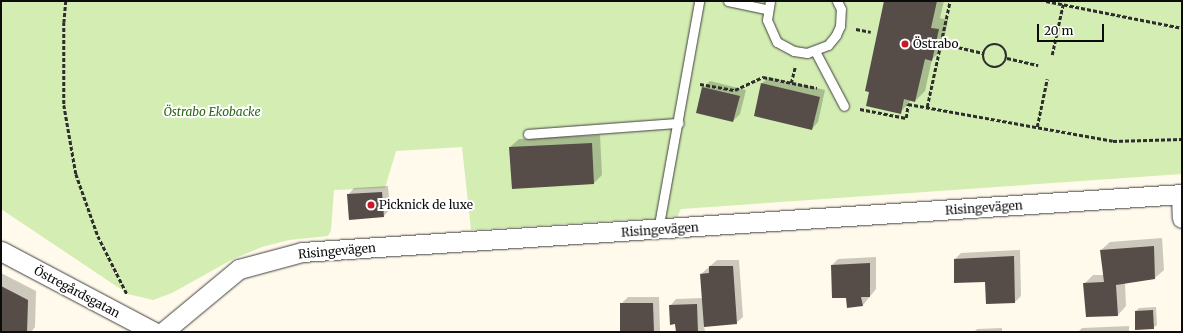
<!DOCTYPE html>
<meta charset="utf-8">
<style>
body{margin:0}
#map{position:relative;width:1183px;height:333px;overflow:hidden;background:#fffaeb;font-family:Merriweather,serif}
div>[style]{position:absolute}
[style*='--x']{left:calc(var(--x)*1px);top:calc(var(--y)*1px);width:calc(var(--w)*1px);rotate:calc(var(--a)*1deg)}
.green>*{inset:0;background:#d3edb2}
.shadow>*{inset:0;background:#0003}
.building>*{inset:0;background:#564c48}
.path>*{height:2.5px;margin-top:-1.25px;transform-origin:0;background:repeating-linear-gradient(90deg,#2e2e2e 0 4px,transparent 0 6px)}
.path>.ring{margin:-1.25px;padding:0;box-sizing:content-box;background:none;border:2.5px solid #2e2e2e;border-radius:50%}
.roads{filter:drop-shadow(0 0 1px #3f3f3f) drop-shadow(0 0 1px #3f3f3f)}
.service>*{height:9px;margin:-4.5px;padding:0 4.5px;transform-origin:4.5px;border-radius:4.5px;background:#fff}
.minor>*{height:19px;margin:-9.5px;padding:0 9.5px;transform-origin:9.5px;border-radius:9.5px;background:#fff}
.dots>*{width:11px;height:11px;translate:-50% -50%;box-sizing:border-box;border:2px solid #fff;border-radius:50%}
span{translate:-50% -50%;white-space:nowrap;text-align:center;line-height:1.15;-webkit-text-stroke:4px #fff;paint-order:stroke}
.poi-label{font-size:12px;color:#0c0c0c}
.left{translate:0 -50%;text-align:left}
.park-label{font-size:12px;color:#2c6918;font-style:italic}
.street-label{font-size:12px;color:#0c0c0c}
.frame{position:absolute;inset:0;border:2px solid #0c0c0c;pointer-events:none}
.scale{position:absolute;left:1037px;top:24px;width:67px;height:18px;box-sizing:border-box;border:2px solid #0c0c0c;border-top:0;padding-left:5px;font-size:12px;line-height:14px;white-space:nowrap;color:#0c0c0c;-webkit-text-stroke:3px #fff;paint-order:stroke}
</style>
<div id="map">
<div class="green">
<div style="clip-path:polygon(1px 1px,1182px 1px,1182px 174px,681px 209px,677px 217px,471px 230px,462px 147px,396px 151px,385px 188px,334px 190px,331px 230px,328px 236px,289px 240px,262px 247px,233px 259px,172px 293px,153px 300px,128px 294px,1px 209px)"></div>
</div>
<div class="shadow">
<div style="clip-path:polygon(885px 1px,944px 1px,940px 18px,948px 20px,942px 50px,932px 59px,925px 91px,915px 101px,911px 100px,900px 113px)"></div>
<div style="clip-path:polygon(768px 77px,825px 90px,818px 122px,812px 129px,762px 84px)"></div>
<div style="clip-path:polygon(710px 81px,746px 90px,740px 114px,733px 121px,703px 88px)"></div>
<div style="clip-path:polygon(600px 135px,602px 175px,594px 183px,510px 147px,519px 139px)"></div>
<div style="clip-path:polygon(388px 186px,390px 209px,384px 216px,349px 218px,348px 195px,354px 188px)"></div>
<div style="clip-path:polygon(1162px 238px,1164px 270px,1155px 278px,1125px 283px,1126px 306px,1118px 315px,1084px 284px,1093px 275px,1104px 275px,1101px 250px,1110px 242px)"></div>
<div style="clip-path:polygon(1020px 250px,1021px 296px,1015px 302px,986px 281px,955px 282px,955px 259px,961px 253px)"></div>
<div style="clip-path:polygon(876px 257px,876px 289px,863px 305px,847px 297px,832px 265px,838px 259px)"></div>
<div style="clip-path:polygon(717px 260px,739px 260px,743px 317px,736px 323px,704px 326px,705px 332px,677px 332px,670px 306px,676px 299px,703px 298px,701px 274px)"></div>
<div style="clip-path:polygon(1px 273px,36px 291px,35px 327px,31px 332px,1px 332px)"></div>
<div style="clip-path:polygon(628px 297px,659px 297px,660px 332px,621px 332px,621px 304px)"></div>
<div style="clip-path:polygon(1156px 307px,1157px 325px,1153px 328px,1136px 311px,1139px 308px)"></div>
<div style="clip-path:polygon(1129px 326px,1129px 332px,1078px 332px,1082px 328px)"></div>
<div style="clip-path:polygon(1002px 328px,1002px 332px,974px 332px,977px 329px)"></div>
</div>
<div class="building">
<div style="clip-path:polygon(884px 1px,937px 1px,931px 28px,939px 29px,932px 61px,925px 59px,915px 102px,904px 99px,901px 114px,866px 106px,869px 92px,865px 91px)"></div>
<div style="clip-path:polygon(761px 83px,820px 97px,812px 130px,754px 116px)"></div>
<div style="clip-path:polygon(702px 87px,740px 96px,733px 122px,696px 113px)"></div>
<div style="clip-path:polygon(592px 143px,594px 184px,512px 189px,509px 147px)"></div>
<div style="clip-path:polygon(382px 192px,384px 217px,349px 220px,347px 194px)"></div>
<div style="clip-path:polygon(1154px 246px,1155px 279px,1116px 285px,1118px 316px,1086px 317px,1083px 283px,1104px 282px,1100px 250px)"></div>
<div style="clip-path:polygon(1014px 256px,1015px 303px,986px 304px,985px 282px,954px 283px,954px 259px)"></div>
<div style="clip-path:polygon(870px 263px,870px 297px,861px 297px,863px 306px,847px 308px,846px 298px,832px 298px,831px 265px)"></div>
<div style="clip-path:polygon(709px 266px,733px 266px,737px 324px,704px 327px,700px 274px,709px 273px)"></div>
<div style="clip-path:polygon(1px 286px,28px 300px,27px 332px,1px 332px)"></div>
<div style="clip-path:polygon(620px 303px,653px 303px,654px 332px,620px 332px)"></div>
<div style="clip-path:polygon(697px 304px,698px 332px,676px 332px,675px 324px,670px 325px,669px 305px)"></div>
<div style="clip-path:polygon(1153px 310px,1154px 329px,1135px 330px,1135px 311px)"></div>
</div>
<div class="path">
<div style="--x:66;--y:1;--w:21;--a:95"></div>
<div style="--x:64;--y:22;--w:83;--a:90"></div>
<div style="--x:64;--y:105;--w:70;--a:80.1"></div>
<div style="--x:76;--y:174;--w:66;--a:70.5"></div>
<div style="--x:98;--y:236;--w:65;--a:63.4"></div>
<div style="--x:1046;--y:1;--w:139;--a:11.2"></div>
<div style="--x:856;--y:29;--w:15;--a:11"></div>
<div style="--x:941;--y:43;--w:43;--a:13.4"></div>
<div class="ring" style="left:983px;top:44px;width:21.5px;height:21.5px"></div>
<div style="--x:1052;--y:55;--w:52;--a:-77.8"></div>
<div style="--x:1007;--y:58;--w:32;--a:13"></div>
<div style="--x:791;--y:83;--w:16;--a:-76"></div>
<div style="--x:700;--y:84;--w:36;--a:10"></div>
<div style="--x:735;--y:90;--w:31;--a:-25"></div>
<div style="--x:763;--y:77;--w:55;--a:11.5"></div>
<div style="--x:927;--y:107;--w:108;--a:-77.8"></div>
<div style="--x:860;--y:109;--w:47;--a:11.1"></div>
<div style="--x:906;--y:118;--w:14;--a:-82"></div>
<div style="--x:908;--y:104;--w:208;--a:10.2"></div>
<div style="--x:1113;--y:141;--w:69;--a:-1.7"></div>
<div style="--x:1037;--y:127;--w:49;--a:-78.2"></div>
</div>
<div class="roads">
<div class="service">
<div style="--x:728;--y:1;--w:40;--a:12"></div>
<div style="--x:770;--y:1;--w:19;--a:99"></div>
<div style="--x:767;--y:20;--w:24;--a:66"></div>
<div style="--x:777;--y:42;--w:19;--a:28"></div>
<div style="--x:794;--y:51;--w:13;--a:9"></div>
<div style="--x:807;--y:53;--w:22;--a:-21"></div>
<div style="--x:828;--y:45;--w:13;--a:-51"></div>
<div style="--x:836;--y:35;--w:10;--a:-66"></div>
<div style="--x:840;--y:26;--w:17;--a:-87"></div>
<div style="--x:841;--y:9;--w:9;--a:-117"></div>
<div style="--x:815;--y:51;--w:62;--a:62.2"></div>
<div style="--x:528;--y:134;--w:151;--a:-4.2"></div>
<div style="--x:658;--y:230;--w:233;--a:-79.8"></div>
</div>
<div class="minor">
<div style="--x:1181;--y:194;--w:24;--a:88"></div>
<div style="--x:1;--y:251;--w:173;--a:27.9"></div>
<div style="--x:163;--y:332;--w:99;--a:-39.7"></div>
<div style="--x:239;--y:269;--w:65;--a:-15.1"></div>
<div style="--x:302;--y:252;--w:882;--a:-3.77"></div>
</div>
</div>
<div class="dots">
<div style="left:905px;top:44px;background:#c71929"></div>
<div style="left:371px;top:205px;background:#c71929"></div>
</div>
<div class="poi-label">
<span class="left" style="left:913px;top:44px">Östrabo</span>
<span class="left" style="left:379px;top:205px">Picknick de luxe</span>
</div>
<div class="park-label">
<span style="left:212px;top:112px">Östrabo Ekobacke</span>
</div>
<div class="street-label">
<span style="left:984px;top:208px;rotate:-4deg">Risingevägen</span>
<span style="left:660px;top:230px;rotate:-4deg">Risingevägen</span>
<span style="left:337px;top:251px;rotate:-5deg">Risingevägen</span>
<span style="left:77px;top:292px;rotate:28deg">Östregårdsgatan</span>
</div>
<div class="frame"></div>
<div class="scale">20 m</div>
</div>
